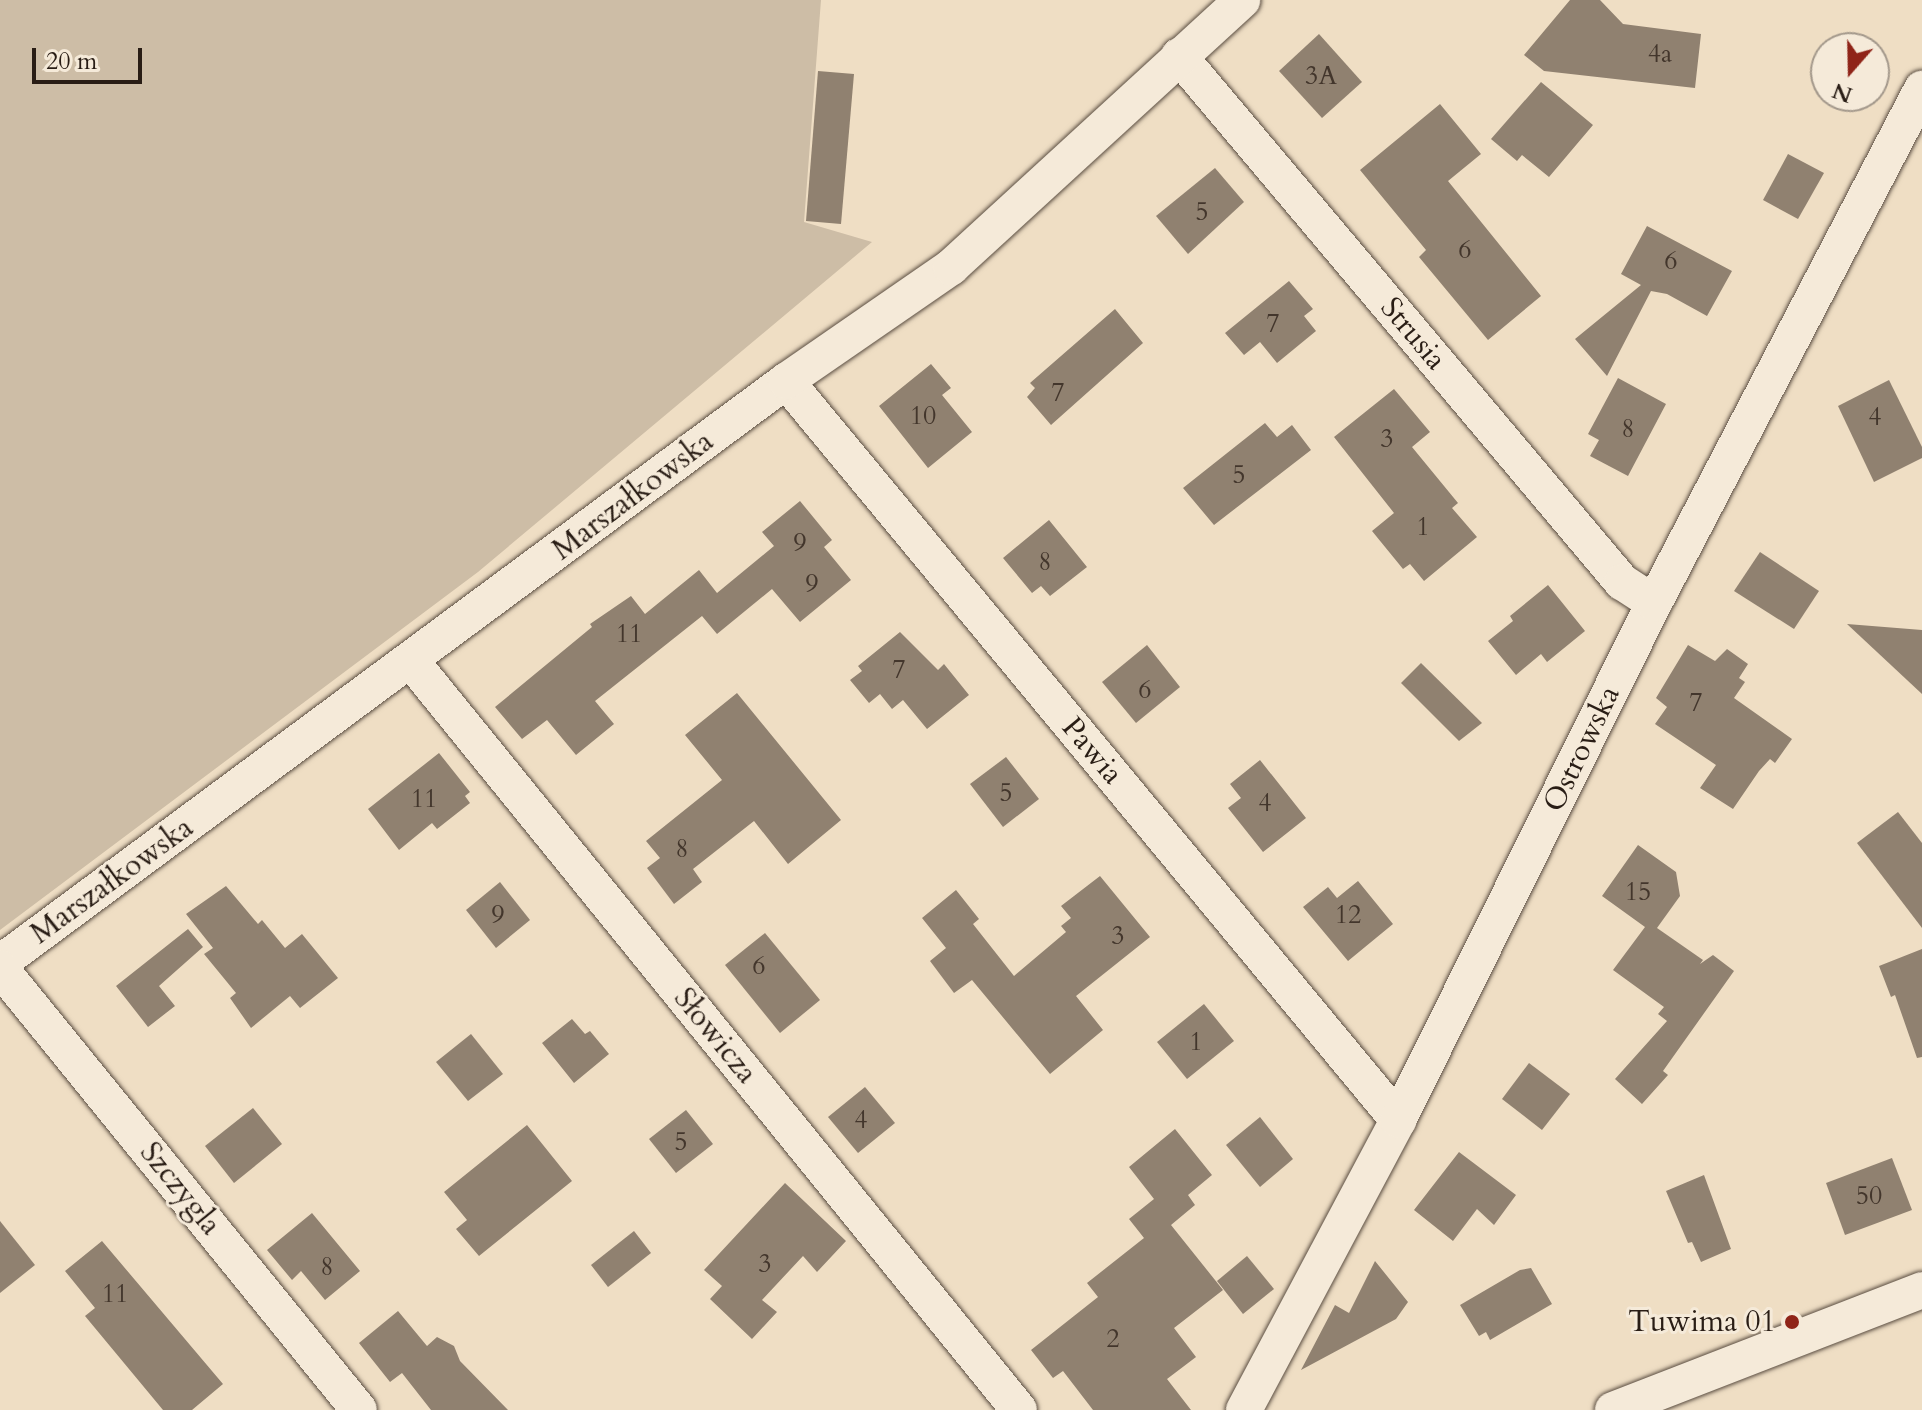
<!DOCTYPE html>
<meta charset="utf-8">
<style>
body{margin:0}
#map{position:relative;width:1922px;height:1410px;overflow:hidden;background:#efdec4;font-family:Cardo,serif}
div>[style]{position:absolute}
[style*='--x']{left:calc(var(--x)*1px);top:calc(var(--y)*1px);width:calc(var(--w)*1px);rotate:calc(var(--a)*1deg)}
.green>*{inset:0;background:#cdbda6}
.building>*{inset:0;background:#908170}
.roads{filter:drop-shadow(0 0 2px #5a4d41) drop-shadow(0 0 2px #5a4d41)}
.minor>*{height:36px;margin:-18px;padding:0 18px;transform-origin:18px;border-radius:18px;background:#f5ead9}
.dots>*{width:22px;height:22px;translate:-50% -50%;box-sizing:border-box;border:4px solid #f5ead9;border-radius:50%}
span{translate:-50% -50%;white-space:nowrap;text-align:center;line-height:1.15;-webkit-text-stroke:6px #f5ead9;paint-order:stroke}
.number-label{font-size:26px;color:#43362c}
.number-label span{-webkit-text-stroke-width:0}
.street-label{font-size:30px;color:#291d15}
.poi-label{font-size:30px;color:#291d15}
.right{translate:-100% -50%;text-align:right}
.north{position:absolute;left:1810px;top:32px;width:80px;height:80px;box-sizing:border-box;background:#f5ead9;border:2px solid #a3988b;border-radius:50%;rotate:200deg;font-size:22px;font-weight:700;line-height:32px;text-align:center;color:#291d15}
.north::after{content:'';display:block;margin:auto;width:28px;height:36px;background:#8f2418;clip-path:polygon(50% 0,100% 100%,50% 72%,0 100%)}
.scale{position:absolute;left:32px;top:48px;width:110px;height:36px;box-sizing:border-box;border:4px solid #291d15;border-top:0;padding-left:10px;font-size:24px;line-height:28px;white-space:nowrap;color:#291d15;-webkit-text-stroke:6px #f5ead9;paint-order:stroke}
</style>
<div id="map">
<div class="green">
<div style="clip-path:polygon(0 0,821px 0,804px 222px,872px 242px,478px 572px,0 930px)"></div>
</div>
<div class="building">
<div style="clip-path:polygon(1570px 0,1600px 0,1623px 24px,1701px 34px,1695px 88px,1544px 71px,1524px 55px)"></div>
<div style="clip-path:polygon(1319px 34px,1362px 82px,1322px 118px,1279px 71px)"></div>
<div style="clip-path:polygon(818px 71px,854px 74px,841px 224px,806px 221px)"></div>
<div style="clip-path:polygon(1541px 82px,1593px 125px,1549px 177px,1522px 155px,1517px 161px,1491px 139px)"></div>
<div style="clip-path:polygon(1440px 104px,1481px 154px,1448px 181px,1541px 296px,1488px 340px,1419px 257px,1426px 250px,1360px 170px)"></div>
<div style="clip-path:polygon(1788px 154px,1824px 173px,1798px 219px,1763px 200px)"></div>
<div style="clip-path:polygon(1215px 168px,1244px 202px,1188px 254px,1156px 216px)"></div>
<div style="clip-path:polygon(1647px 226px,1732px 271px,1707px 316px,1667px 294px,1651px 291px,1607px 376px,1575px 339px,1641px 285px,1621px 274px)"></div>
<div style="clip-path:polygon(1289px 281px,1313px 309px,1304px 316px,1316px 331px,1277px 363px,1260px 342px,1244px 355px,1225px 333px)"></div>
<div style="clip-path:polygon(1115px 309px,1143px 343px,1051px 425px,1027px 397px,1035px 388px,1030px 383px)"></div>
<div style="clip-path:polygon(931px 364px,951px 388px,942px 395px,972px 432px,928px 468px,879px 406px)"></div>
<div style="clip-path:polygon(1618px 378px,1666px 404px,1628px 476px,1590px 456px,1599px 440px,1588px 434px)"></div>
<div style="clip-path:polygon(1889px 380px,1922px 447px,1922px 458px,1874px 482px,1838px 406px)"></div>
<div style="clip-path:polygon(1394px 389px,1430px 432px,1412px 447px,1458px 503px,1452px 508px,1477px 537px,1424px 581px,1410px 564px,1403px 569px,1372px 531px,1394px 513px,1334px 437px)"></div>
<div style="clip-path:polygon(1265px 423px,1277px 437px,1292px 425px,1311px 450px,1214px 525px,1183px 488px)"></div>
<div style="clip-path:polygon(800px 501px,832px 540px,824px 547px,851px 580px,800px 622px,772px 589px,717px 634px,702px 616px,595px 701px,614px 724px,576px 755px,547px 720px,522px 739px,495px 707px,592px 627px,590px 624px,631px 596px,645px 614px,699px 570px,717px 593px,774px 546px,762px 532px)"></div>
<div style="clip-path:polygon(1049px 520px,1087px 567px,1050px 596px,1041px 586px,1032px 593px,1003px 558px)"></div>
<div style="clip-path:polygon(1760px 552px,1819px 591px,1794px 629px,1734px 591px)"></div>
<div style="clip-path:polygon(1548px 585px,1585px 631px,1547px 662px,1541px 654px,1516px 675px,1488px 641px,1513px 621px,1510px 616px)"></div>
<div style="clip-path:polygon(1847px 624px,1922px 630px,1922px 694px)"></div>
<div style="clip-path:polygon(900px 632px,938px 670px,944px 664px,969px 695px,927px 729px,903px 700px,892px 709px,880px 694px,869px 703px,850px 680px,862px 671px,858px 666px)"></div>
<div style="clip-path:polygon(1147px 645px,1180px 687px,1136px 723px,1102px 682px)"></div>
<div style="clip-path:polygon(1688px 645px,1715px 661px,1727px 649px,1748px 664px,1739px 678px,1745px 682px,1734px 698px,1792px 739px,1775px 763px,1770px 759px,1759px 771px,1733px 809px,1700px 788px,1716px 765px,1655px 724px,1667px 707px,1656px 698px)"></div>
<div style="clip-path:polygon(1421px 663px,1482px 723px,1459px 741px,1401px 683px)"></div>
<div style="clip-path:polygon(737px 693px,841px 820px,788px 864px,754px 821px,693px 869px,702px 882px,674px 904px,647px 868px,660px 858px,646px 841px,722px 780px,685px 735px)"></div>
<div style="clip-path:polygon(439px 753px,470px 792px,465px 796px,470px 803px,437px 829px,432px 823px,399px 850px,368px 809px)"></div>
<div style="clip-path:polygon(1006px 757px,1039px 799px,1003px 827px,970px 784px)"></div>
<div style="clip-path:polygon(1260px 760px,1306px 818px,1263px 852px,1228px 808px,1241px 798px,1230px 784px)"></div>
<div style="clip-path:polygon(1898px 812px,1922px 843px,1922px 928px,1857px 843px)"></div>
<div style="clip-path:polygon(1638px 845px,1676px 872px,1680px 896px,1657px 928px,1703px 960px,1700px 964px,1713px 955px,1734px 971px,1663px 1071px,1668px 1075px,1642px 1104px,1615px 1079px,1667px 1021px,1658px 1014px,1664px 1007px,1613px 970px,1645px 927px,1602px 896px)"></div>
<div style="clip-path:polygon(1100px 876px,1150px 937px,1076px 996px,1103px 1030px,1050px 1074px,972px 980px,954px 993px,930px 961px,946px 948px,922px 918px,956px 890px,979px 919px,973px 924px,1014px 976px,1066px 932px,1061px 926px,1071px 918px,1061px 906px)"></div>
<div style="clip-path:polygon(1358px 881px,1393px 924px,1348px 961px,1303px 907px,1328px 887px,1337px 898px)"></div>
<div style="clip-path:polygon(500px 882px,530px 920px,496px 948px,466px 910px)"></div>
<div style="clip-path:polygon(226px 886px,258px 924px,262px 920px,285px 948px,302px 934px,338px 978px,300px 1008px,290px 996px,251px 1028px,230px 998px,236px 993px,204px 954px,213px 948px,186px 914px)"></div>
<div style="clip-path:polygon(188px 929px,203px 947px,159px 986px,175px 1006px,148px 1027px,116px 986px)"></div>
<div style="clip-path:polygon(765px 933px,820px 1000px,780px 1033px,725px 965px)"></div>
<div style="clip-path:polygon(1922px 949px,1922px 1057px,1917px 1058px,1895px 995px,1891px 997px,1879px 966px)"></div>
<div style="clip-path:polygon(1204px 1004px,1234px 1041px,1187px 1079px,1157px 1042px)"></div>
<div style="clip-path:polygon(572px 1019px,585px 1034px,590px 1031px,609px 1054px,574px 1083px,542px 1043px)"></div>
<div style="clip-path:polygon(471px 1034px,503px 1074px,468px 1101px,436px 1062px)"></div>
<div style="clip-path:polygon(1529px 1063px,1570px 1094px,1542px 1130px,1502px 1099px)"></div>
<div style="clip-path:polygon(865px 1087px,895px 1123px,858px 1153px,828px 1117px)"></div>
<div style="clip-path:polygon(253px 1108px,282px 1144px,234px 1183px,205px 1146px)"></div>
<div style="clip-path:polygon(686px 1110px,713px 1144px,676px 1173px,649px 1139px)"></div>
<div style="clip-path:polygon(1260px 1117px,1293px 1159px,1260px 1187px,1226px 1145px)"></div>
<div style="clip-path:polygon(527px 1125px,572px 1181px,479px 1256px,456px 1229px,467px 1220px,444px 1192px)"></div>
<div style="clip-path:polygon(1175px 1129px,1212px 1175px,1188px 1195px,1195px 1205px,1171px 1225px,1223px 1290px,1174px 1328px,1196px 1357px,1167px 1379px,1191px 1410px,1093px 1410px,1063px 1371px,1053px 1378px,1031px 1350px,1098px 1297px,1087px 1283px,1144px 1238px,1129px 1219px,1154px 1199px,1129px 1167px)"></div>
<div style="clip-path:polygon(1459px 1152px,1516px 1195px,1494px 1225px,1477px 1209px,1453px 1241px,1414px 1210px)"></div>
<div style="clip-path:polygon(1892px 1158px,1912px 1210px,1845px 1235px,1826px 1183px)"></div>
<div style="clip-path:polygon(1704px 1175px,1731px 1249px,1701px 1262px,1692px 1242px,1688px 1243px,1666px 1191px)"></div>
<div style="clip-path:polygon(785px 1183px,846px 1241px,817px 1272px,803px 1256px,762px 1300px,777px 1312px,752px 1339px,710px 1299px,722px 1286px,704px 1270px)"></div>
<div style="clip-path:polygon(312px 1213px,360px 1271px,325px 1300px,301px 1271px,292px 1280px,267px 1250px)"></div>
<div style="clip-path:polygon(0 1221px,35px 1265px,0 1293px)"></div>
<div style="clip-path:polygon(634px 1231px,651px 1253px,608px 1287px,591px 1265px)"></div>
<div style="clip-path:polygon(102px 1241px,223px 1384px,192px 1410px,163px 1410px,85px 1316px,95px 1308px,65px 1271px)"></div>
<div style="clip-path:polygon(1247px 1256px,1274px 1289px,1243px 1314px,1217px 1281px)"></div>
<div style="clip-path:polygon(1375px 1261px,1408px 1302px,1396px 1319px,1301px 1370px,1335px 1305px,1349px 1313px)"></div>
<div style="clip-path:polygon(1531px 1268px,1552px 1304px,1490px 1340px,1486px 1332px,1479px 1336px,1460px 1305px,1520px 1270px)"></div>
<div style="clip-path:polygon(398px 1311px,427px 1346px,437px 1337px,454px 1346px,460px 1361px,508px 1410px,431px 1410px,402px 1373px,390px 1382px,359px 1343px)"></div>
</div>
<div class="roads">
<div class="minor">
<div style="--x:1179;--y:56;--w:688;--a:49.9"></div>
<div style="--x:1622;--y:582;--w:38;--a:33"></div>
<div style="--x:786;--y:381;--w:960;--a:50.37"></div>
<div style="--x:412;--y:662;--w:963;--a:50.94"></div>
<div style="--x:0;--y:963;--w:978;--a:-36.52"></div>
<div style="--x:786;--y:381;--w:201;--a:-34.6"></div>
<div style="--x:951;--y:267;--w:395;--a:-42.5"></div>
<div style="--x:0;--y:968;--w:569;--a:50.92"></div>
<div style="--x:1244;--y:1410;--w:328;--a:-62"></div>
<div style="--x:1398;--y:1120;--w:577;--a:-63.66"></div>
<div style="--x:1654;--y:603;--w:580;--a:-62.46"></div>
<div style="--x:1613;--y:1410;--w:331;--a:-21.2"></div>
</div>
</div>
<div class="dots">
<div style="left:1792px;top:1322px;background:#8f2418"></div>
</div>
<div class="number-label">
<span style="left:1660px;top:54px">4a</span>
<span style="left:1321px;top:76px">3A</span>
<span style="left:1202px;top:212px">5</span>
<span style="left:1465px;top:250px">6</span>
<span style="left:1671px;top:261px">6</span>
<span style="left:1273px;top:324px">7</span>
<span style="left:1058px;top:393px">7</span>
<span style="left:923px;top:416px">10</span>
<span style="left:1875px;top:417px">4</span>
<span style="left:1628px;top:429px">8</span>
<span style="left:1387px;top:439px">3</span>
<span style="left:1239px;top:475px">5</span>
<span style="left:1423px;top:527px">1</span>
<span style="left:800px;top:543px">9</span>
<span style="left:1045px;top:562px">8</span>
<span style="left:812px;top:584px">9</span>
<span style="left:629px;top:634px">11</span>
<span style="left:899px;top:670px">7</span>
<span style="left:1145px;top:690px">6</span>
<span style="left:1696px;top:703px">7</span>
<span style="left:1006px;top:793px">5</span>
<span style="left:424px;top:799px">11</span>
<span style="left:1265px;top:803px">4</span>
<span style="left:682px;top:849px">8</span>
<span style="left:1638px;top:892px">15</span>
<span style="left:498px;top:915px">9</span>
<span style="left:1348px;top:915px">12</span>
<span style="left:1118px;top:936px">3</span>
<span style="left:759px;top:966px">6</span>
<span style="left:1196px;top:1042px">1</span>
<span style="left:861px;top:1120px">4</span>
<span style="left:681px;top:1142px">5</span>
<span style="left:1869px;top:1196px">50</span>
<span style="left:765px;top:1264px">3</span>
<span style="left:327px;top:1267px">8</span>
<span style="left:115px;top:1294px">11</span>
<span style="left:1113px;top:1339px">2</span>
</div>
<div class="street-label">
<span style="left:1413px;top:334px;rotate:50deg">Strusia</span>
<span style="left:633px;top:496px;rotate:-37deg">Marszałkowska</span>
<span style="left:1582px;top:749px;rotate:-64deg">Ostrowska</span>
<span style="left:1092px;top:751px;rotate:50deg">Pawia</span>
<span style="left:112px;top:881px;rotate:-36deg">Marszałkowska</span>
<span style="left:715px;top:1036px;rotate:51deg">Słowicza</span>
<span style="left:180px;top:1189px;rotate:51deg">Szczygla</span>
</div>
<div class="poi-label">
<span class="right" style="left:1776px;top:1322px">Tuwima 01</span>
</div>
<div class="north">N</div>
<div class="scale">20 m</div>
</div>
